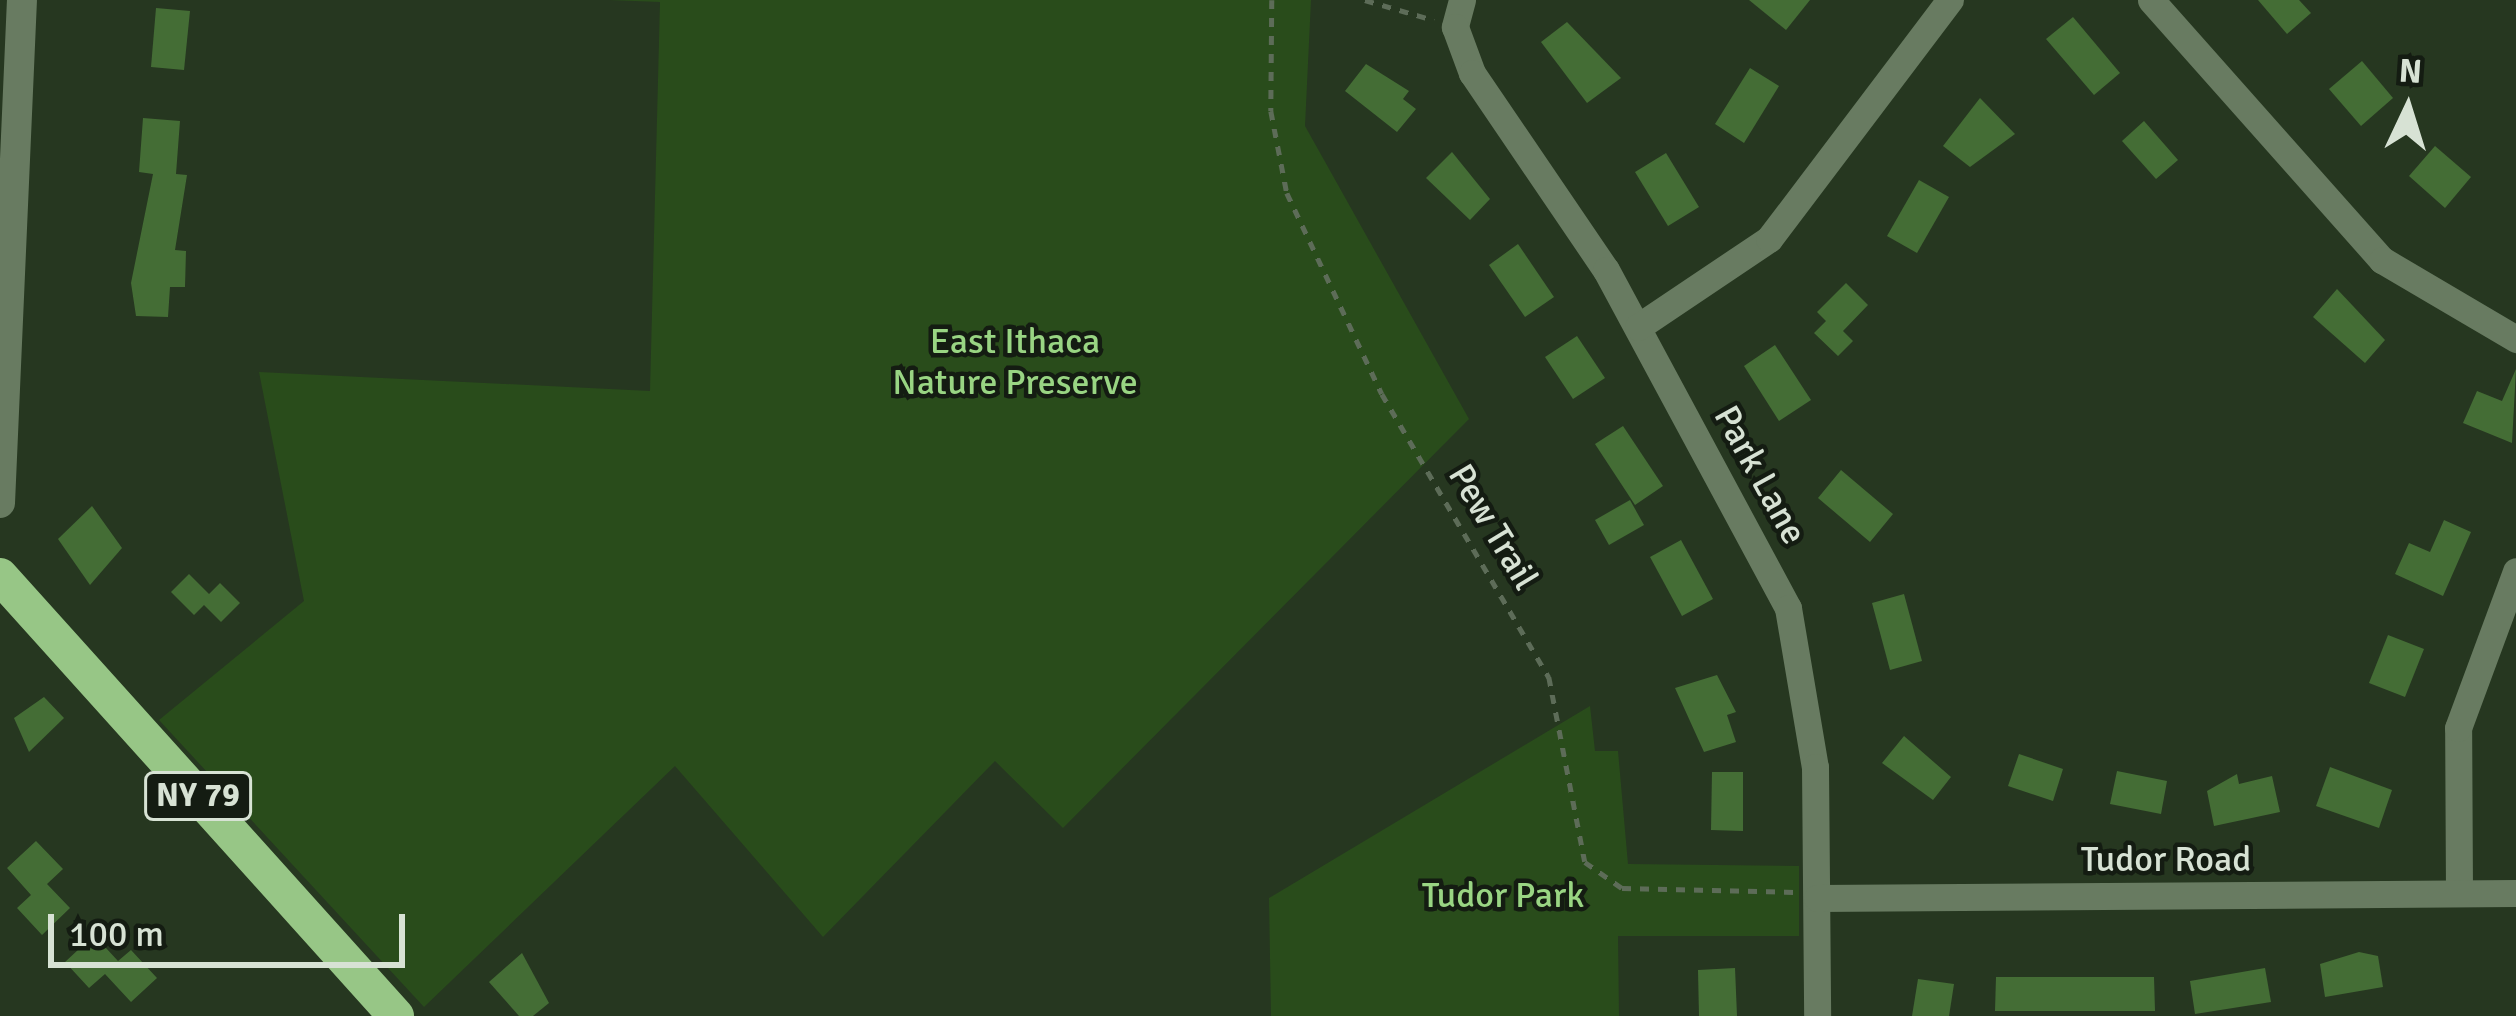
<!DOCTYPE html>
<style>
body{margin:0}
#map{position:relative;width:2516px;height:1016px;overflow:hidden;background:#263720;font-family:Signika,sans-serif}
div>[style]{position:absolute}
[style*='--x']{left:calc(var(--x)*1px);top:calc(var(--y)*1px);width:calc(var(--w)*1px);rotate:calc(var(--a)*1deg)}
.green>*{inset:0;background:#294c1b}
.building>*{inset:0;background:#446d35}
.path>*{height:4.5px;margin-top:-2.25px;transform-origin:0;background:repeating-linear-gradient(90deg,#5d6c58 0 9px,transparent 0 18px)}
.street>*{height:27px;margin:-13.5px;padding:0 13.5px;transform-origin:13.5px;border-radius:13.5px;background:#687b61}
.secondary>*{height:30px;margin:-15px;padding:0 15px;transform-origin:15px;border-radius:15px;background:#687b61}
.highway>*{height:36px;margin:-18px;padding:0 18px;transform-origin:18px;border-radius:18px;background:#97c686}
span{translate:-50% -50%;white-space:nowrap;text-align:center;line-height:1.15;-webkit-text-stroke:9px #141c12;paint-order:stroke}
.shield-label span{padding:3px 9px;background:#141c12;border:3px solid;border-radius:9px;-webkit-text-stroke-width:0}
.shield-label{font-size:33px;color:#d7e2d4;font-weight:700}
.park-label{font-size:36px;color:#99d583}
.street-label{font-size:36px;color:#d7e2d4}
.north{position:absolute;left:2348px;top:48px;width:120px;height:120px;-webkit-text-stroke:9px #141c12;paint-order:stroke;rotate:4deg;font-size:33px;font-weight:700;line-height:48px;text-align:center;color:#d7e2d4}
.north::after{content:'';display:block;margin:auto;width:42px;height:54px;background:#d7e2d4;clip-path:polygon(50% 0,100% 100%,50% 72%,0 100%)}
.scale{position:absolute;left:48px;top:914px;width:357px;height:54px;box-sizing:border-box;border:6px solid #d7e2d4;border-top:0;padding-left:15px;font-size:36px;line-height:42px;white-space:nowrap;color:#d7e2d4;-webkit-text-stroke:9px #141c12;paint-order:stroke}
</style>
<div id="map">
<div class="green">
<div style="clip-path:polygon(609px 0,1311px 0,1305px 126px,1469px 419px,1063px 828px,995px 761px,823px 937px,675px 766px,424px 1007px,159px 720px,304px 601px,259px 372px,650px 391px,660px 2px)"></div>
<div style="clip-path:polygon(1590px 706px,1595px 751px,1618px 751px,1628px 864px,1799px 866px,1799px 936px,1618px 936px,1619px 1016px,1271px 1016px,1269px 898px)"></div>
</div>
<div class="building">
<div style="clip-path:polygon(1749px 0,1810px 0,1786px 30px)"></div>
<div style="clip-path:polygon(2258px 0,2299px 0,2311px 13px,2287px 34px)"></div>
<div style="clip-path:polygon(156px 8px,190px 11px,184px 70px,151px 67px)"></div>
<div style="clip-path:polygon(2073px 17px,2120px 73px,2094px 95px,2046px 39px)"></div>
<div style="clip-path:polygon(1567px 22px,1621px 78px,1587px 103px,1541px 42px)"></div>
<div style="clip-path:polygon(2362px 61px,2393px 98px,2361px 126px,2329px 89px)"></div>
<div style="clip-path:polygon(1366px 64px,1409px 91px,1403px 99px,1416px 109px,1397px 132px,1345px 91px)"></div>
<div style="clip-path:polygon(1750px 68px,1779px 86px,1744px 143px,1715px 124px)"></div>
<div style="clip-path:polygon(1980px 98px,2015px 134px,1970px 167px,1943px 146px)"></div>
<div style="clip-path:polygon(143px 118px,180px 121px,176px 174px,187px 175px,175px 250px,186px 251px,185px 287px,170px 287px,168px 317px,136px 316px,131px 283px,153px 174px,139px 172px)"></div>
<div style="clip-path:polygon(2144px 121px,2178px 160px,2156px 179px,2122px 141px)"></div>
<div style="clip-path:polygon(2435px 146px,2471px 177px,2445px 208px,2409px 176px)"></div>
<div style="clip-path:polygon(1452px 152px,1490px 199px,1470px 220px,1426px 178px)"></div>
<div style="clip-path:polygon(1666px 153px,1699px 207px,1668px 226px,1635px 172px)"></div>
<div style="clip-path:polygon(1919px 180px,1949px 197px,1917px 253px,1887px 236px)"></div>
<div style="clip-path:polygon(1518px 244px,1554px 297px,1525px 317px,1489px 265px)"></div>
<div style="clip-path:polygon(1846px 283px,1868px 305px,1843px 331px,1853px 341px,1838px 356px,1814px 333px,1826px 321px,1817px 312px)"></div>
<div style="clip-path:polygon(2337px 289px,2385px 340px,2365px 363px,2313px 317px)"></div>
<div style="clip-path:polygon(1577px 336px,1605px 378px,1573px 399px,1545px 357px)"></div>
<div style="clip-path:polygon(1775px 345px,1811px 400px,1779px 421px,1744px 366px)"></div>
<div style="clip-path:polygon(2516px 369px,2512px 443px,2463px 423px,2477px 391px,2502px 401px)"></div>
<div style="clip-path:polygon(1623px 426px,1663px 486px,1635px 505px,1595px 444px)"></div>
<div style="clip-path:polygon(1841px 470px,1893px 514px,1870px 542px,1818px 498px)"></div>
<div style="clip-path:polygon(1630px 500px,1644px 525px,1609px 545px,1595px 520px)"></div>
<div style="clip-path:polygon(92px 506px,122px 548px,90px 585px,58px 539px)"></div>
<div style="clip-path:polygon(2444px 520px,2471px 532px,2443px 596px,2395px 574px,2409px 543px,2430px 552px)"></div>
<div style="clip-path:polygon(1681px 540px,1713px 599px,1682px 616px,1650px 557px)"></div>
<div style="clip-path:polygon(189px 574px,209px 594px,220px 583px,240px 603px,221px 622px,204px 605px,194px 615px,171px 592px)"></div>
<div style="clip-path:polygon(1904px 594px,1922px 661px,1890px 670px,1872px 603px)"></div>
<div style="clip-path:polygon(2388px 635px,2424px 649px,2405px 697px,2369px 683px)"></div>
<div style="clip-path:polygon(1717px 675px,1736px 712px,1727px 715px,1736px 742px,1704px 752px,1675px 688px)"></div>
<div style="clip-path:polygon(44px 697px,64px 718px,29px 752px,14px 718px)"></div>
<div style="clip-path:polygon(1904px 736px,1951px 777px,1933px 800px,1882px 763px)"></div>
<div style="clip-path:polygon(2019px 754px,2063px 769px,2053px 801px,2008px 786px)"></div>
<div style="clip-path:polygon(2330px 767px,2392px 790px,2379px 828px,2316px 806px)"></div>
<div style="clip-path:polygon(2117px 771px,2167px 781px,2161px 814px,2110px 804px)"></div>
<div style="clip-path:polygon(1712px 772px,1743px 772px,1743px 831px,1711px 830px)"></div>
<div style="clip-path:polygon(2237px 774px,2239px 784px,2272px 776px,2280px 812px,2214px 826px,2207px 791px)"></div>
<div style="clip-path:polygon(36px 841px,63px 869px,47px 884px,70px 908px,42px 935px,17px 908px,31px 895px,7px 868px)"></div>
<div style="clip-path:polygon(94px 935px,118px 961px,131px 950px,157px 978px,131px 1002px,105px 974px,89px 988px,65px 962px)"></div>
<div style="clip-path:polygon(2359px 952px,2378px 956px,2383px 987px,2325px 997px,2320px 964px)"></div>
<div style="clip-path:polygon(522px 953px,549px 1003px,533px 1016px,519px 1016px,489px 982px)"></div>
<div style="clip-path:polygon(1735px 968px,1737px 1016px,1699px 1016px,1698px 970px)"></div>
<div style="clip-path:polygon(2265px 968px,2271px 1002px,2195px 1014px,2190px 981px)"></div>
<div style="clip-path:polygon(1996px 977px,2154px 977px,2155px 1011px,1995px 1011px)"></div>
<div style="clip-path:polygon(1918px 979px,1954px 984px,1949px 1016px,1912px 1016px)"></div>
</div>
<div class="path">
<div style="--x:1272;--y:0;--w:111;--a:90.5"></div>
<div style="--x:1271;--y:111;--w:84;--a:79"></div>
<div style="--x:1287;--y:193;--w:222;--a:64.7"></div>
<div style="--x:1382;--y:394;--w:329;--a:59.5"></div>
<div style="--x:1549;--y:677;--w:188;--a:79"></div>
<div style="--x:1585;--y:862;--w:45;--a:35.1"></div>
<div style="--x:1622;--y:888;--w:172;--a:1.3"></div>
<div style="--x:1365;--y:0;--w:72;--a:16.2"></div>
</div>
<div class="street">
<div style="--x:1462;--y:0;--w:28;--a:105"></div>
<div style="--x:1455;--y:27;--w:49;--a:69.7"></div>
<div style="--x:1472;--y:73;--w:238;--a:55.8"></div>
<div style="--x:1606;--y:270;--w:384;--a:61.7"></div>
<div style="--x:1788;--y:608;--w:161;--a:80.4"></div>
<div style="--x:1815;--y:767;--w:249;--a:89.5"></div>
<div style="--x:2151;--y:0;--w:348;--a:48.4"></div>
<div style="--x:2382;--y:260;--w:156;--a:30.5"></div>
<div style="--x:1638;--y:327;--w:158;--a:-33.9"></div>
<div style="--x:1769;--y:239;--w:300;--a:-52.9"></div>
<div style="--x:2459;--y:893;--w:165;--a:-90.3"></div>
<div style="--x:2458;--y:728;--w:167;--a:-69.7"></div>
<div style="--x:1817;--y:898;--w:699;--a:-0.41"></div>
</div>
<div class="secondary">
<div style="--x:0;--y:503;--w:503;--a:-87.5"></div>
</div>
<div class="highway">
<div style="--x:0;--y:576;--w:592;--a:48.01"></div>
</div>
<div class="shield-label">
<span style="left:198px;top:796px">NY 79</span>
</div>
<div class="park-label">
<span style="left:1015px;top:362px">East Ithaca<br>Nature Preserve</span>
<span style="left:1503px;top:896px">Tudor Park</span>
</div>
<div class="street-label">
<span style="left:1760px;top:475px;rotate:61deg">Park Lane</span>
<span style="left:1493px;top:527px;rotate:59deg">Pew Trail</span>
<span style="left:2166px;top:860px">Tudor Road</span>
</div>
<div class="north">N</div>
<div class="scale">100 m</div>
</div>
